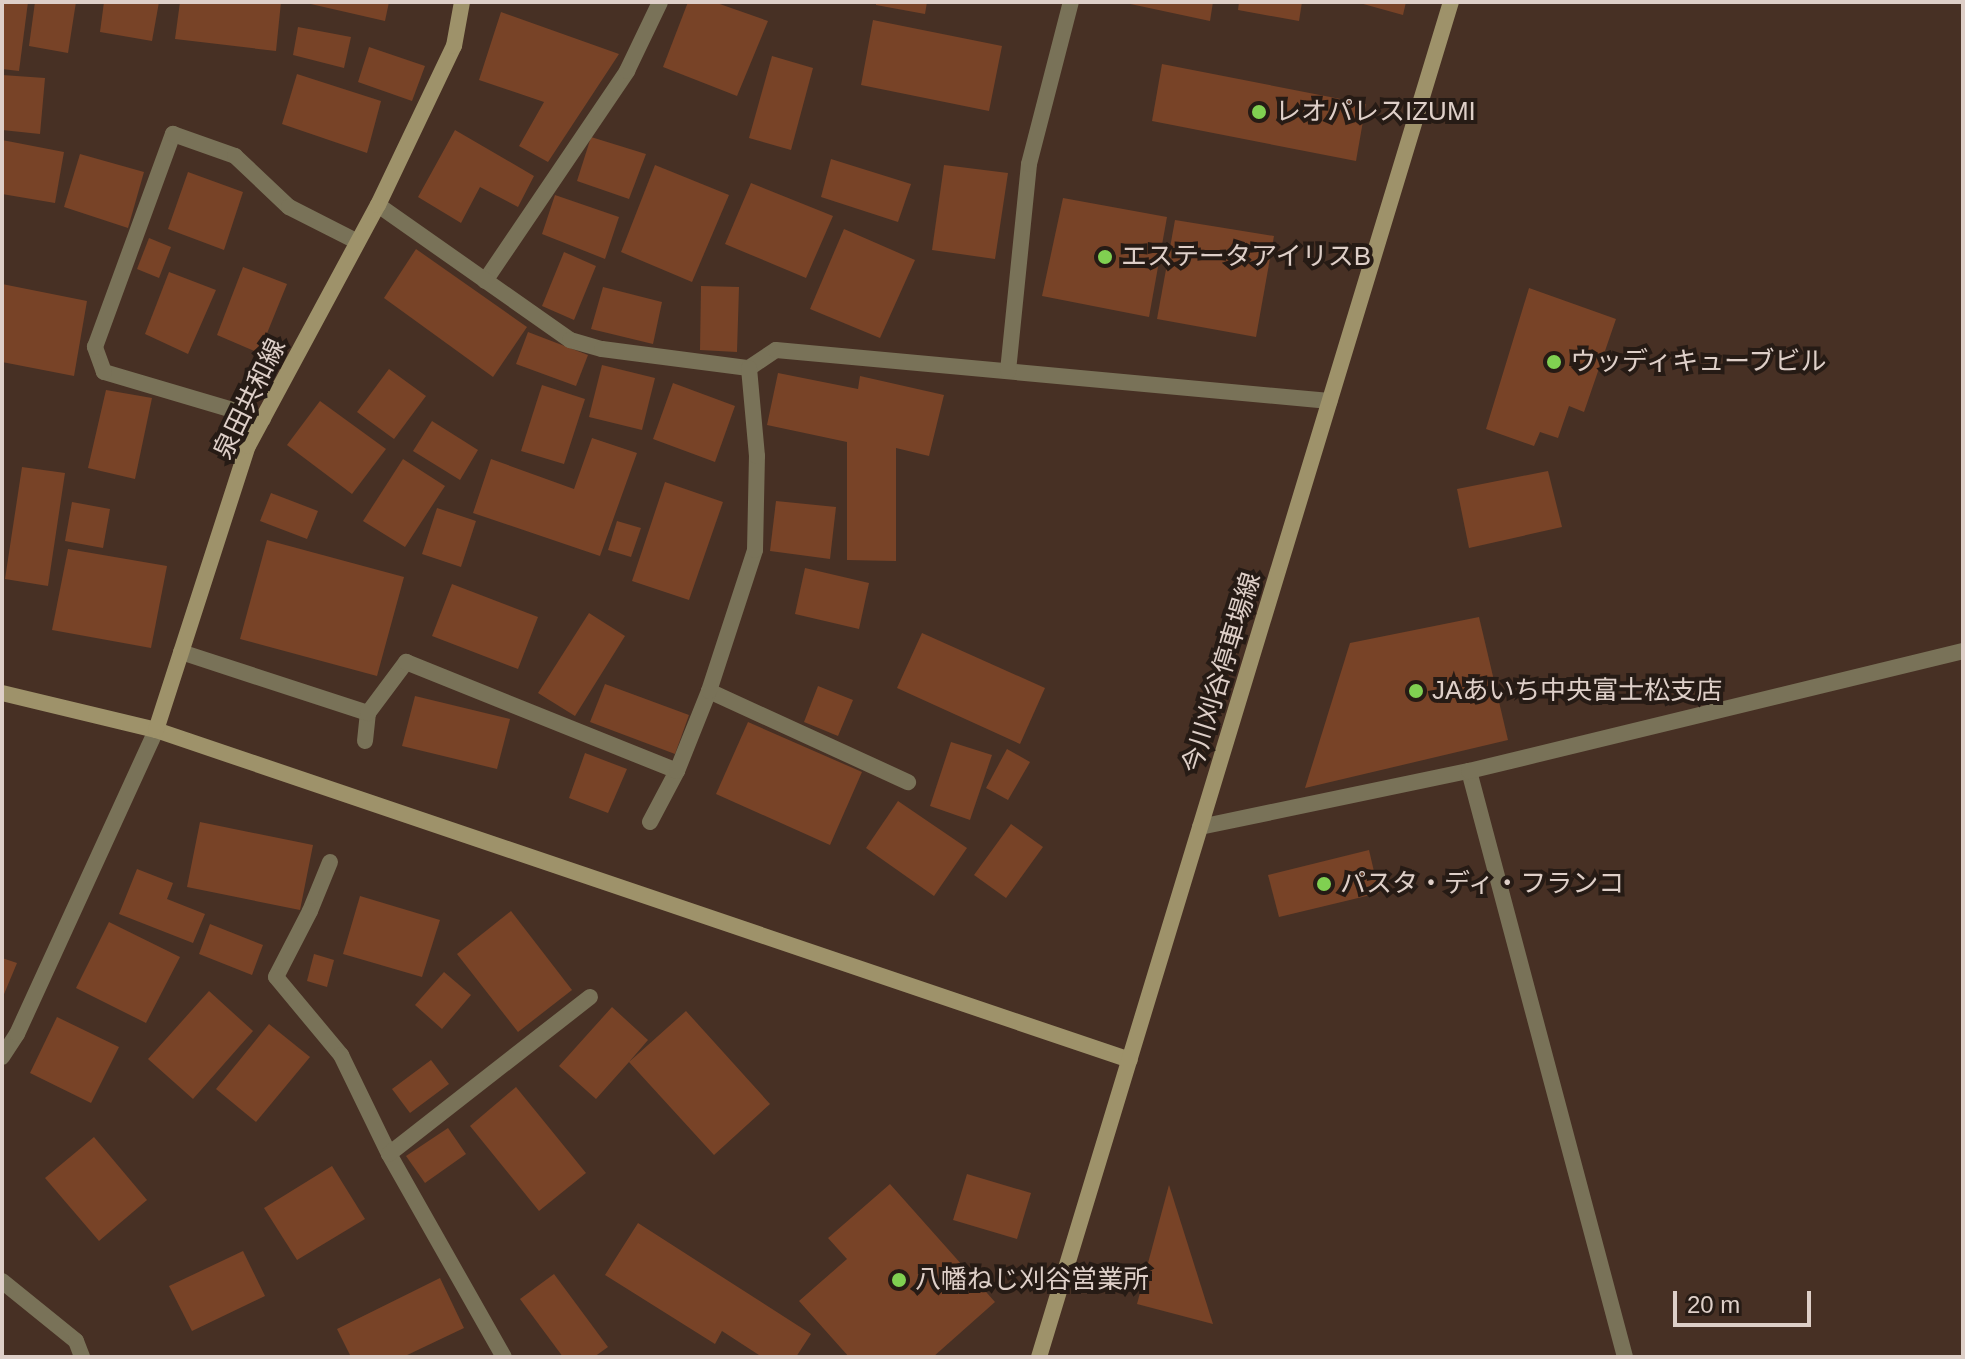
<!DOCTYPE html>
<meta charset="utf-8">
<style>
body{margin:0}
#map{position:relative;width:1965px;height:1359px;overflow:hidden;background:#473024;font-family:Helvetica,"Noto Sans JP",sans-serif}
div>[style]{position:absolute}
[style*='--x']{left:calc(var(--x)*1px);top:calc(var(--y)*1px);width:calc(var(--w)*1px);rotate:calc(var(--a)*1deg)}
.building>*{inset:0;background:#784327}
.lane>*{height:16px;margin:-8px;padding:0 8px;transform-origin:8px;border-radius:8px;background:#797258}
.street>*{height:16px;margin:-8px;padding:0 8px;transform-origin:8px;border-radius:8px;background:#797258}
.secondary>*{height:16px;margin:-8px;padding:0 8px;transform-origin:8px;border-radius:8px;background:#9e926a}
.dots>*{width:22px;height:22px;translate:-50% -50%;box-sizing:border-box;border:4px solid #261b15;border-radius:50%}
span{translate:-50% -50%;white-space:nowrap;text-align:center;line-height:1.15;-webkit-text-stroke:8px #261b15;paint-order:stroke}
.poi-label{font-size:26px;color:#decfc8}
.left{translate:0 -50%;text-align:left}
.street-label{font-size:26px;color:#decfc8}
.frame{position:absolute;inset:0;border:4px solid #decfc8;pointer-events:none}
.scale{position:absolute;left:1673px;top:1291px;width:138px;height:36px;box-sizing:border-box;border:4px solid #decfc8;border-top:0;padding-left:10px;font-size:24px;line-height:28px;white-space:nowrap;color:#decfc8;-webkit-text-stroke:6px #261b15;paint-order:stroke}
</style>
<div id="map">
<div class="building">
<div style="clip-path:polygon(2px 2px,28px 2px,19px 71px,2px 69px)"></div>
<div style="clip-path:polygon(35px 2px,76px 2px,68px 53px,29px 46px)"></div>
<div style="clip-path:polygon(104px 2px,159px 2px,152px 41px,100px 32px)"></div>
<div style="clip-path:polygon(180px 2px,281px 2px,276px 51px,175px 39px)"></div>
<div style="clip-path:polygon(302px 2px,389px 2px,385px 21px)"></div>
<div style="clip-path:polygon(688px 2px,714px 2px,768px 21px,737px 96px,663px 67px)"></div>
<div style="clip-path:polygon(876px 2px,927px 2px,925px 14px,876px 5px)"></div>
<div style="clip-path:polygon(1121px 2px,1213px 2px,1210px 21px)"></div>
<div style="clip-path:polygon(1239px 2px,1302px 2px,1299px 21px,1238px 10px)"></div>
<div style="clip-path:polygon(1356px 2px,1406px 2px,1403px 15px)"></div>
<div style="clip-path:polygon(501px 12px,619px 54px,548px 162px,519px 146px,544px 102px,479px 80px)"></div>
<div style="clip-path:polygon(873px 20px,1002px 46px,989px 111px,861px 85px)"></div>
<div style="clip-path:polygon(298px 27px,351px 37px,344px 68px,293px 55px)"></div>
<div style="clip-path:polygon(369px 47px,425px 66px,412px 101px,358px 82px)"></div>
<div style="clip-path:polygon(772px 56px,813px 68px,791px 150px,749px 138px)"></div>
<div style="clip-path:polygon(1162px 64px,1366px 104px,1356px 161px,1152px 121px)"></div>
<div style="clip-path:polygon(297px 74px,381px 101px,367px 153px,282px 124px)"></div>
<div style="clip-path:polygon(2px 75px,45px 78px,40px 134px,2px 130px)"></div>
<div style="clip-path:polygon(455px 130px,534px 176px,518px 207px,480px 187px,461px 223px,418px 197px)"></div>
<div style="clip-path:polygon(591px 137px,646px 154px,629px 199px,577px 181px)"></div>
<div style="clip-path:polygon(2px 140px,64px 152px,55px 203px,2px 194px)"></div>
<div style="clip-path:polygon(80px 154px,144px 172px,128px 228px,64px 207px)"></div>
<div style="clip-path:polygon(831px 159px,911px 184px,898px 222px,821px 197px)"></div>
<div style="clip-path:polygon(655px 165px,729px 195px,692px 282px,621px 252px)"></div>
<div style="clip-path:polygon(944px 165px,1008px 173px,995px 259px,932px 250px)"></div>
<div style="clip-path:polygon(188px 172px,243px 192px,224px 250px,168px 229px)"></div>
<div style="clip-path:polygon(751px 183px,833px 216px,806px 278px,725px 244px)"></div>
<div style="clip-path:polygon(555px 195px,619px 217px,605px 259px,542px 234px)"></div>
<div style="clip-path:polygon(1063px 198px,1167px 217px,1149px 317px,1042px 296px)"></div>
<div style="clip-path:polygon(1175px 220px,1274px 236px,1256px 337px,1157px 319px)"></div>
<div style="clip-path:polygon(844px 229px,915px 260px,880px 338px,810px 309px)"></div>
<div style="clip-path:polygon(149px 238px,171px 247px,159px 278px,137px 269px)"></div>
<div style="clip-path:polygon(416px 249px,527px 327px,493px 377px,384px 298px)"></div>
<div style="clip-path:polygon(564px 252px,596px 266px,574px 320px,542px 306px)"></div>
<div style="clip-path:polygon(243px 267px,287px 284px,259px 353px,217px 335px)"></div>
<div style="clip-path:polygon(169px 272px,216px 290px,188px 354px,145px 334px)"></div>
<div style="clip-path:polygon(2px 284px,87px 301px,74px 376px,2px 362px)"></div>
<div style="clip-path:polygon(701px 286px,739px 287px,737px 352px,700px 350px)"></div>
<div style="clip-path:polygon(603px 287px,662px 302px,653px 344px,591px 329px)"></div>
<div style="clip-path:polygon(1529px 288px,1616px 319px,1584px 412px,1569px 406px,1558px 438px,1540px 432px,1534px 446px,1486px 429px)"></div>
<div style="clip-path:polygon(528px 332px,588px 355px,576px 386px,516px 364px)"></div>
<div style="clip-path:polygon(602px 365px,655px 378px,642px 430px,589px 417px)"></div>
<div style="clip-path:polygon(389px 369px,426px 396px,394px 439px,357px 412px)"></div>
<div style="clip-path:polygon(778px 373px,858px 389px,860px 376px,944px 395px,929px 456px,896px 448px,896px 561px,847px 560px,847px 442px,767px 425px)"></div>
<div style="clip-path:polygon(673px 383px,735px 406px,715px 462px,653px 439px)"></div>
<div style="clip-path:polygon(542px 385px,585px 399px,564px 464px,521px 451px)"></div>
<div style="clip-path:polygon(106px 390px,152px 398px,135px 479px,88px 468px)"></div>
<div style="clip-path:polygon(320px 401px,386px 449px,352px 494px,287px 445px)"></div>
<div style="clip-path:polygon(432px 421px,478px 450px,460px 480px,413px 451px)"></div>
<div style="clip-path:polygon(592px 438px,637px 453px,600px 556px,473px 513px,491px 459px,574px 489px)"></div>
<div style="clip-path:polygon(403px 459px,445px 486px,405px 547px,363px 521px)"></div>
<div style="clip-path:polygon(22px 467px,65px 473px,48px 586px,5px 579px)"></div>
<div style="clip-path:polygon(1548px 471px,1562px 527px,1469px 548px,1457px 489px)"></div>
<div style="clip-path:polygon(665px 482px,723px 502px,689px 600px,632px 581px)"></div>
<div style="clip-path:polygon(271px 493px,318px 511px,307px 539px,260px 521px)"></div>
<div style="clip-path:polygon(776px 501px,836px 507px,830px 559px,770px 551px)"></div>
<div style="clip-path:polygon(72px 502px,110px 509px,103px 548px,65px 541px)"></div>
<div style="clip-path:polygon(437px 508px,476px 521px,461px 567px,422px 554px)"></div>
<div style="clip-path:polygon(617px 521px,641px 528px,631px 557px,608px 550px)"></div>
<div style="clip-path:polygon(267px 540px,404px 577px,377px 676px,240px 639px)"></div>
<div style="clip-path:polygon(68px 549px,167px 566px,151px 648px,52px 630px)"></div>
<div style="clip-path:polygon(805px 568px,869px 583px,859px 629px,795px 614px)"></div>
<div style="clip-path:polygon(452px 584px,538px 617px,518px 669px,432px 636px)"></div>
<div style="clip-path:polygon(589px 613px,625px 636px,575px 716px,538px 693px)"></div>
<div style="clip-path:polygon(1479px 617px,1508px 740px,1305px 788px,1350px 643px)"></div>
<div style="clip-path:polygon(922px 633px,1045px 688px,1020px 744px,897px 688px)"></div>
<div style="clip-path:polygon(605px 684px,689px 715px,675px 754px,590px 722px)"></div>
<div style="clip-path:polygon(818px 686px,853px 700px,838px 736px,804px 722px)"></div>
<div style="clip-path:polygon(415px 696px,510px 719px,497px 769px,402px 746px)"></div>
<div style="clip-path:polygon(748px 722px,862px 772px,830px 845px,716px 794px)"></div>
<div style="clip-path:polygon(951px 742px,992px 755px,970px 820px,930px 806px)"></div>
<div style="clip-path:polygon(1007px 749px,1030px 762px,1008px 800px,986px 788px)"></div>
<div style="clip-path:polygon(585px 753px,627px 769px,608px 813px,569px 798px)"></div>
<div style="clip-path:polygon(898px 801px,967px 848px,934px 896px,866px 848px)"></div>
<div style="clip-path:polygon(200px 822px,313px 845px,300px 910px,187px 887px)"></div>
<div style="clip-path:polygon(1011px 824px,1043px 847px,1006px 898px,974px 875px)"></div>
<div style="clip-path:polygon(1369px 850px,1379px 893px,1279px 917px,1268px 875px)"></div>
<div style="clip-path:polygon(137px 869px,173px 883px,167px 899px,205px 914px,193px 943px,119px 914px)"></div>
<div style="clip-path:polygon(360px 896px,440px 920px,422px 977px,343px 954px)"></div>
<div style="clip-path:polygon(511px 911px,572px 990px,518px 1032px,457px 954px)"></div>
<div style="clip-path:polygon(109px 922px,180px 957px,146px 1023px,76px 988px)"></div>
<div style="clip-path:polygon(210px 924px,263px 945px,252px 975px,199px 954px)"></div>
<div style="clip-path:polygon(314px 954px,334px 960px,327px 987px,307px 981px)"></div>
<div style="clip-path:polygon(2px 958px,17px 963px,2px 999px)"></div>
<div style="clip-path:polygon(444px 972px,471px 995px,442px 1029px,415px 1005px)"></div>
<div style="clip-path:polygon(209px 991px,253px 1031px,193px 1099px,148px 1059px)"></div>
<div style="clip-path:polygon(612px 1007px,648px 1040px,629px 1062px,686px 1011px,770px 1104px,714px 1155px,629px 1062px,596px 1099px,559px 1066px)"></div>
<div style="clip-path:polygon(57px 1017px,119px 1047px,91px 1103px,30px 1073px)"></div>
<div style="clip-path:polygon(269px 1024px,310px 1057px,256px 1122px,216px 1089px)"></div>
<div style="clip-path:polygon(431px 1060px,449px 1084px,410px 1113px,392px 1089px)"></div>
<div style="clip-path:polygon(516px 1087px,586px 1173px,539px 1211px,470px 1126px)"></div>
<div style="clip-path:polygon(448px 1128px,466px 1154px,425px 1183px,406px 1156px)"></div>
<div style="clip-path:polygon(94px 1137px,147px 1200px,99px 1241px,45px 1178px)"></div>
<div style="clip-path:polygon(332px 1166px,365px 1219px,297px 1260px,264px 1208px)"></div>
<div style="clip-path:polygon(967px 1174px,1031px 1193px,1017px 1239px,953px 1220px)"></div>
<div style="clip-path:polygon(890px 1184px,995px 1302px,933px 1357px,849px 1357px,799px 1301px,847px 1259px,828px 1238px)"></div>
<div style="clip-path:polygon(1169px 1185px,1213px 1324px,1137px 1304px)"></div>
<div style="clip-path:polygon(638px 1223px,811px 1334px,796px 1357px,762px 1357px,722px 1331px,715px 1344px,605px 1275px)"></div>
<div style="clip-path:polygon(243px 1251px,265px 1296px,192px 1331px,169px 1286px)"></div>
<div style="clip-path:polygon(554px 1274px,608px 1347px,594px 1357px,563px 1357px,520px 1299px)"></div>
<div style="clip-path:polygon(440px 1278px,464px 1328px,403px 1357px,351px 1357px,337px 1329px)"></div>
</div>
<div class="lane">
<div style="--x:485;--y:281;--w:254;--a:-55.9"></div>
<div style="--x:627;--y:71;--w:76;--a:-64.4"></div>
<div style="--x:263;--y:419;--w:166;--a:-163.5"></div>
<div style="--x:104;--y:372;--w:27;--a:-110"></div>
<div style="--x:95;--y:347;--w:227;--a:-69.9"></div>
<div style="--x:173;--y:134;--w:66;--a:19.5"></div>
<div style="--x:235;--y:156;--w:74;--a:43.4"></div>
<div style="--x:289;--y:207;--w:77;--a:26.9"></div>
<div style="--x:709;--y:691;--w:219;--a:24.6"></div>
<div style="--x:365;--y:741;--w:28;--a:-84"></div>
<div style="--x:650;--y:822;--w:58;--a:-62.1"></div>
</div>
<div class="street">
<div style="--x:378;--y:205;--w:235;--a:35.1"></div>
<div style="--x:570;--y:340;--w:33;--a:16"></div>
<div style="--x:602;--y:349;--w:148;--a:7.4"></div>
<div style="--x:749;--y:368;--w:32;--a:-34"></div>
<div style="--x:776;--y:350;--w:556;--a:5.26"></div>
<div style="--x:1008;--y:371;--w:208;--a:-84.2"></div>
<div style="--x:1029;--y:164;--w:167;--a:-75.5"></div>
<div style="--x:181;--y:652;--w:197;--a:18.1"></div>
<div style="--x:368;--y:713;--w:64;--a:-53.3"></div>
<div style="--x:406;--y:662;--w:292;--a:21.9"></div>
<div style="--x:677;--y:771;--w:86;--a:-68.2"></div>
<div style="--x:709;--y:691;--w:148;--a:-71.9"></div>
<div style="--x:755;--y:550;--w:94;--a:-88.8"></div>
<div style="--x:757;--y:456;--w:88;--a:-95.2"></div>
<div style="--x:1469;--y:771;--w:606;--a:75.09"></div>
<div style="--x:1200;--y:827;--w:275;--a:-11.8"></div>
<div style="--x:1469;--y:771;--w:508;--a:-13.65"></div>
<div style="--x:330;--y:862;--w:53;--a:112.2"></div>
<div style="--x:310;--y:911;--w:74;--a:117.3"></div>
<div style="--x:276;--y:977;--w:102;--a:50.2"></div>
<div style="--x:341;--y:1055;--w:110;--a:64.1"></div>
<div style="--x:389;--y:1154;--w:233;--a:60.5"></div>
<div style="--x:2;--y:1057;--w:27;--a:-57"></div>
<div style="--x:17;--y:1034;--w:334;--a:-65.4"></div>
<div style="--x:389;--y:1154;--w:255;--a:-38"></div>
<div style="--x:2;--y:1281;--w:95;--a:39"></div>
<div style="--x:76;--y:1341;--w:17;--a:69"></div>
</div>
<div class="secondary">
<div style="--x:2;--y:693;--w:158;--a:13.5"></div>
<div style="--x:156;--y:730;--w:1028;--a:18.72"></div>
<div style="--x:156;--y:730;--w:299;--a:-72.1"></div>
<div style="--x:248;--y:446;--w:274;--a:-61.7"></div>
<div style="--x:378;--y:205;--w:176;--a:-64.5"></div>
<div style="--x:454;--y:46;--w:45;--a:-79.7"></div>
<div style="--x:1039;--y:1357;--w:1416;--a:-73.09"></div>
</div>
<div class="dots">
<div style="left:1259px;top:112px;background:#80d051"></div>
<div style="left:1105px;top:257px;background:#80d051"></div>
<div style="left:1554px;top:362px;background:#80d051"></div>
<div style="left:1416px;top:691px;background:#80d051"></div>
<div style="left:1324px;top:884px;background:#80d051"></div>
<div style="left:899px;top:1280px;background:#80d051"></div>
</div>
<div class="poi-label">
<span class="left" style="left:1275px;top:112px">レオパレスIZUMI</span>
<span class="left" style="left:1121px;top:257px">エステータアイリスB</span>
<span class="left" style="left:1570px;top:362px">ウッディキューブビル</span>
<span class="left" style="left:1432px;top:691px">JAあいち中央富士松支店</span>
<span class="left" style="left:1340px;top:884px">パスタ・ディ・フランコ</span>
<span class="left" style="left:915px;top:1280px">八幡ねじ刈谷営業所</span>
</div>
<div class="street-label">
<span style="left:250px;top:399px;rotate:-64deg">泉田共和線</span>
<span style="left:1222px;top:673px;rotate:-73deg">今川刈谷停車場線</span>
</div>
<div class="frame"></div>
<div class="scale">20 m</div>
</div>
